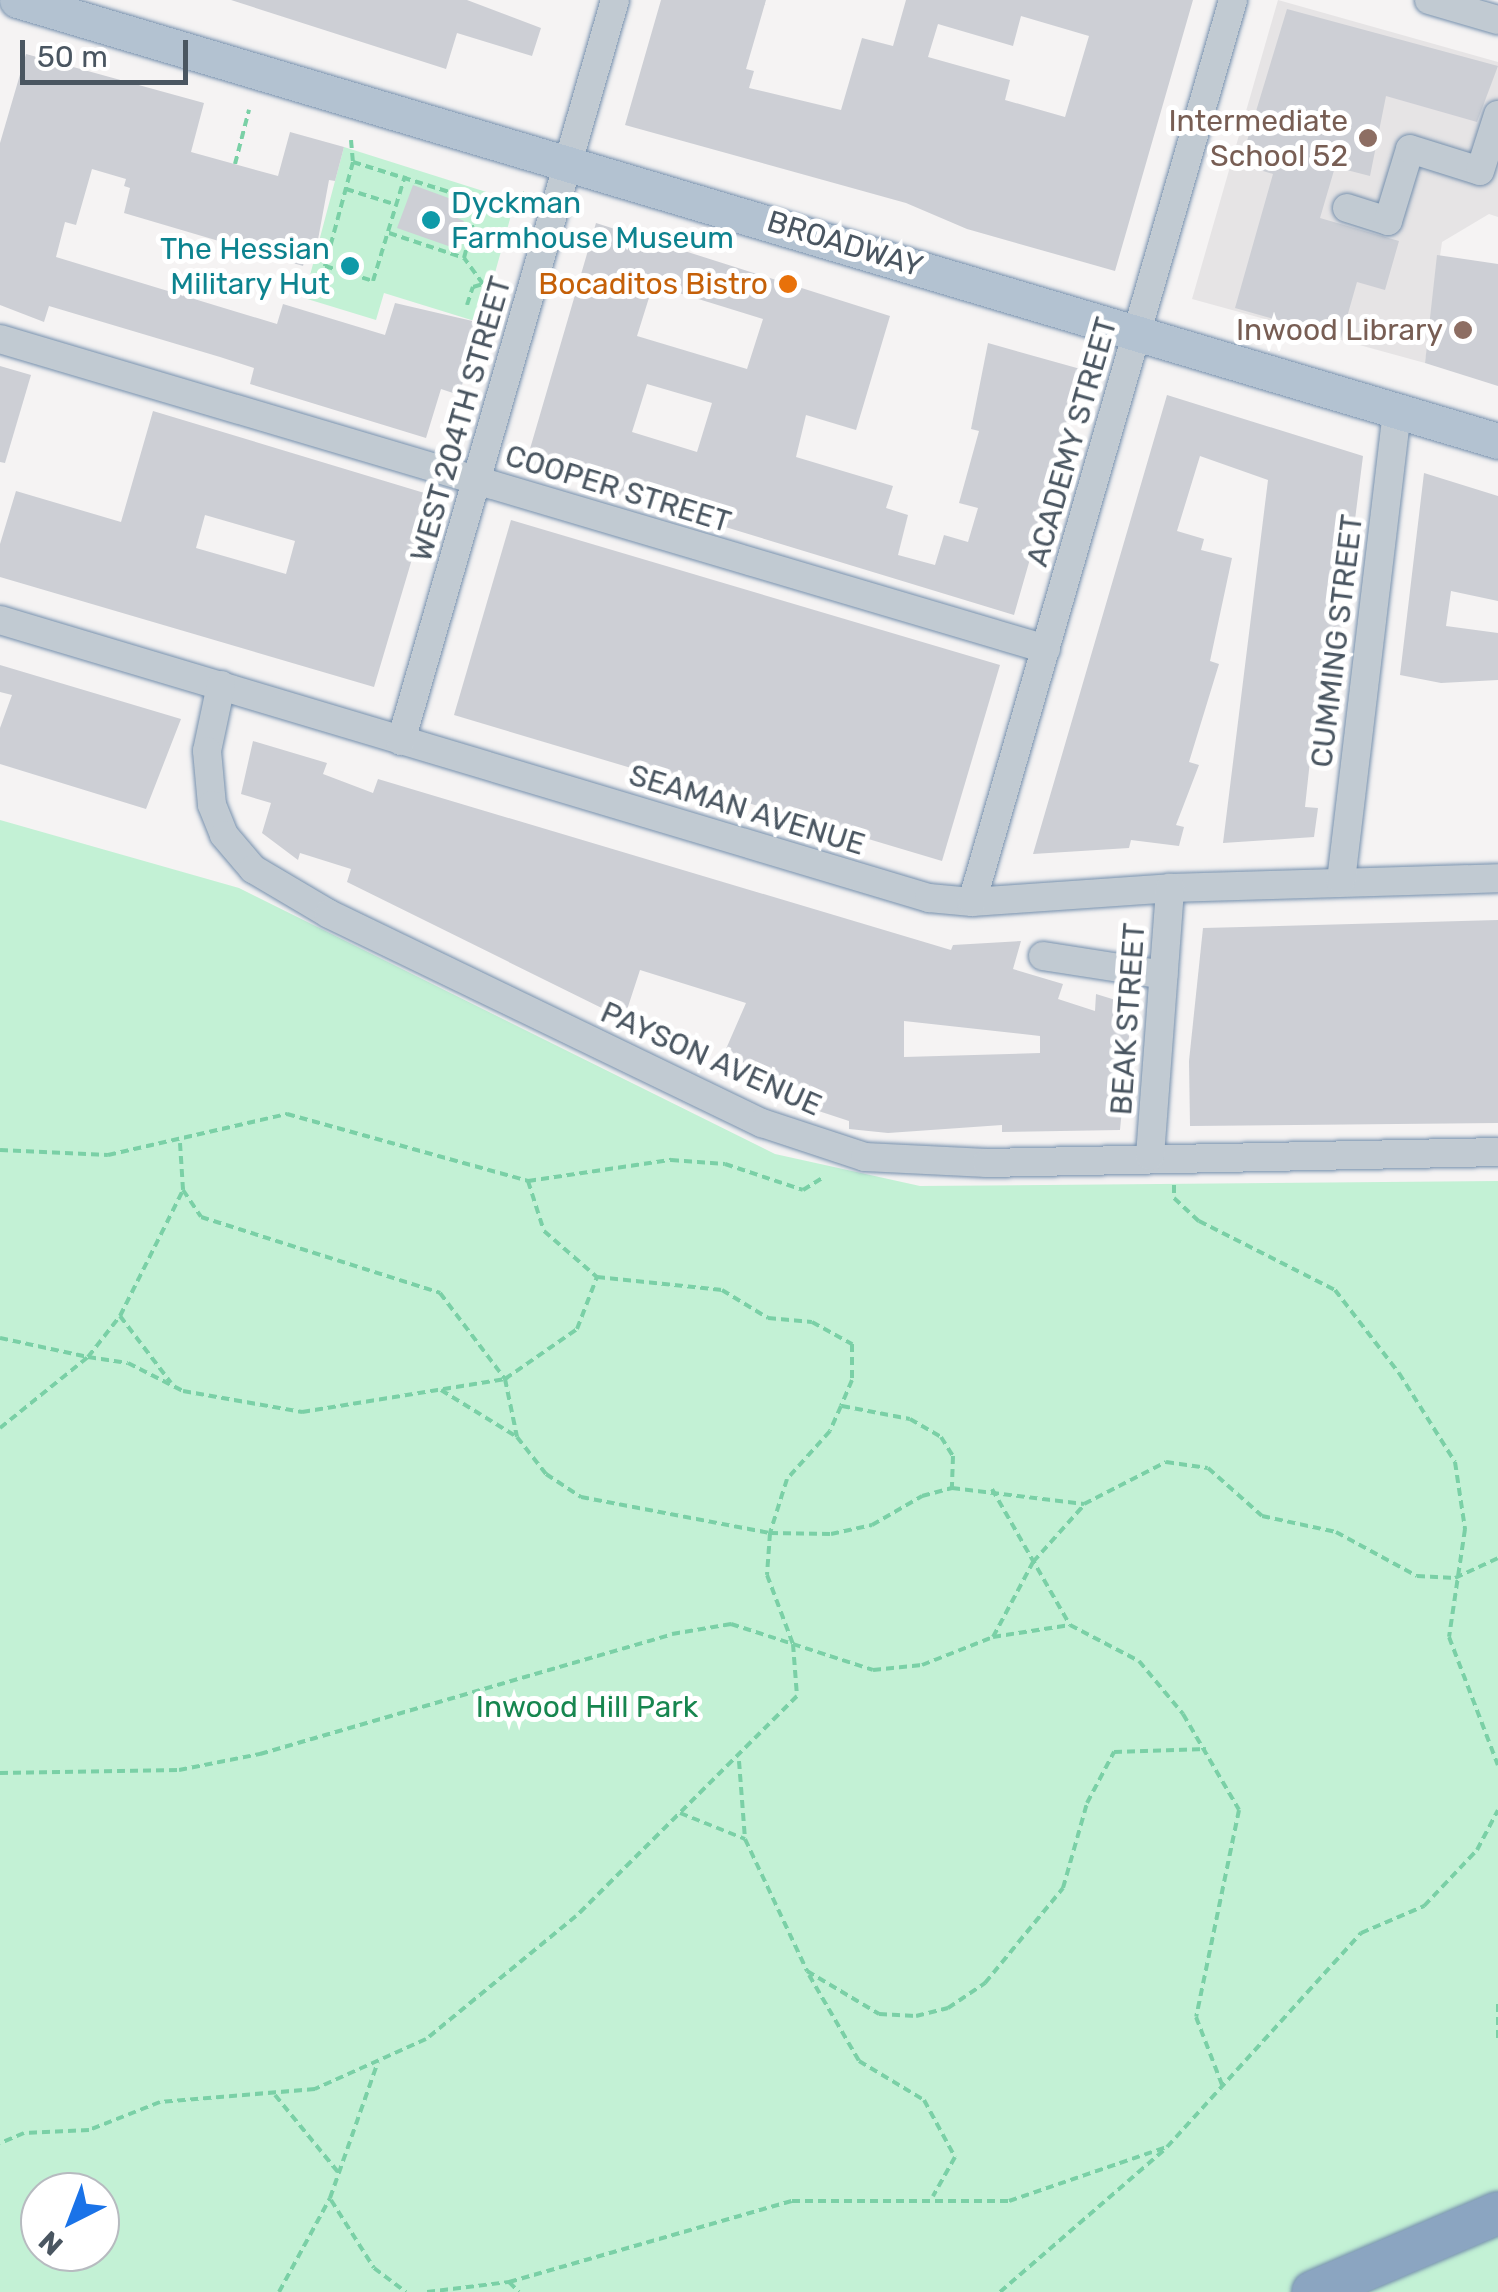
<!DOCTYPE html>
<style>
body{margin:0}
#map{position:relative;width:1498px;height:2292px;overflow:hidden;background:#f5f3f3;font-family:Rubik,sans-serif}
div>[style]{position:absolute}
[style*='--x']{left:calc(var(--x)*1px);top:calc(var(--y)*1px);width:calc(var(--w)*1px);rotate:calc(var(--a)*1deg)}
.education>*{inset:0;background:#e6e4e5}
.green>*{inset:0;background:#c3f1d5}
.building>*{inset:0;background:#cdcfd5}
.path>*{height:4px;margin-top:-2px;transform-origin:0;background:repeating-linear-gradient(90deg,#7ad0a6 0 8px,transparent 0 13px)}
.roads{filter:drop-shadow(0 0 2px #7690ad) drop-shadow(0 0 2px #7690ad)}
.minor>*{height:28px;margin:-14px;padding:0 14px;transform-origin:14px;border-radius:14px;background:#c1cad2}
.major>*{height:35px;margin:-17.5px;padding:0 17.5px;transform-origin:17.5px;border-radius:17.5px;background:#b3c2d1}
.highway>*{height:42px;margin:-21px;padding:0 21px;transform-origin:21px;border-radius:21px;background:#8ba5c1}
.dots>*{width:28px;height:28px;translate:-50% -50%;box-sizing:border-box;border:5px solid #fff;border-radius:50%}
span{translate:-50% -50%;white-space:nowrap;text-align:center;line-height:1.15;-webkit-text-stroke:10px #fff;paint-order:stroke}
.education-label{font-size:30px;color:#785e54}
.right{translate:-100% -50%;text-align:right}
.culture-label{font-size:30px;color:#0d838f}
.left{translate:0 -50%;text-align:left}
.street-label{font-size:30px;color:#4a5661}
.food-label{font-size:30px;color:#c56008}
.park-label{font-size:30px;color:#17864f}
.north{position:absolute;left:20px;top:2172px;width:100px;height:100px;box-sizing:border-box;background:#fff;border:2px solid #b7bbc0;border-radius:50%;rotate:222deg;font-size:28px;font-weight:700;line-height:40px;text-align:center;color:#4a5661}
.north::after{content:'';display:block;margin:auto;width:35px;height:45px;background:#1a73e8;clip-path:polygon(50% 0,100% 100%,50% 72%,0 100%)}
.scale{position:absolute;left:20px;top:40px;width:168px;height:45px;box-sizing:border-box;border:5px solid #4a5661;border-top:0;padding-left:12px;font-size:30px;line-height:35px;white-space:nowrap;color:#4a5661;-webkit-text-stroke:8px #fff;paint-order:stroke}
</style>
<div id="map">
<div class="education">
<div style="clip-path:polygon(1278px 0,1498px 62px,1498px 217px,1489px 214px,1442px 242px,1425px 363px,1192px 299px)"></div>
</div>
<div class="green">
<div style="clip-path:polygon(344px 147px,515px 201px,481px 323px,384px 293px,376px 320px,304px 298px)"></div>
<div style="clip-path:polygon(evenodd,0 820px,239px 888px,775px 1154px,920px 1186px,1498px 1181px,1498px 2292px,0 2292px,0 820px,40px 2192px,100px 2192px,100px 2252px,40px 2252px,40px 2192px)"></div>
</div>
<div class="building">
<div style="clip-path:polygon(231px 0,467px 0,541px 28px,532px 56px,457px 33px,446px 69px)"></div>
<div style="clip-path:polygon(evenodd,661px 0,766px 0,746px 69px,754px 71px,749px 88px,841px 110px,862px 38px,893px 46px,906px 0,1193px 0,1115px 271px,967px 229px,906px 203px,625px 125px,661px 0,1021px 16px,1089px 36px,1065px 117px,1005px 100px,1010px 80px,928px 57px,938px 24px,1013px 46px,1021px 16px)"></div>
<div style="clip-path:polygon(1287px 9px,1498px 66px,1477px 122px,1386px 96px,1370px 176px,1335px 167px,1320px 218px,1399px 241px,1385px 290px,1357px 282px,1341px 338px,1235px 308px,1273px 174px,1240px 164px)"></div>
<div style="clip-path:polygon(26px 54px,204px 103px,191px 152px,278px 176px,290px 132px,344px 147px,335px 181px,329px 180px,317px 245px,309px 242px,303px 266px,124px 213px,130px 188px,124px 186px,126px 179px,92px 169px,76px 225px,65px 222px,56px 257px,277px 324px,283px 304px,385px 335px,395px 303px,481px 323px,459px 395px,441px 389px,426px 438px,250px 384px,254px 368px,220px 357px,49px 306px,44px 322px,0 305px,0 143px)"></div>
<div style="clip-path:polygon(413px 185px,454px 200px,455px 217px,464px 221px,454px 248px,397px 228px)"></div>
<div style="clip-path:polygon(evenodd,596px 223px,890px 316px,856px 430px,806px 415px,796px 457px,893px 486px,886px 508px,908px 515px,898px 555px,935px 565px,944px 535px,968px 542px,978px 508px,959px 503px,979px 431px,971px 429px,988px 343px,1084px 370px,1014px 615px,525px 466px,596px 223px,653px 285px,763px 319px,747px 369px,637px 336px,653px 285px,596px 223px,647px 384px,712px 403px,697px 452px,632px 432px,647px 384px)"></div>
<div style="clip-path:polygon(1437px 255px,1498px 264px,1498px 386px,1425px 363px)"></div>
<div style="clip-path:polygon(0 366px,31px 375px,5px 463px,0 462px)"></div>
<div style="clip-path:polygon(1167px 395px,1363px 456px,1328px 735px,1313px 733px,1305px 807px,1318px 808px,1314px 837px,1223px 843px,1268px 480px,1200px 456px,1177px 531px,1204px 539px,1201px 550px,1232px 558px,1210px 661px,1219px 664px,1189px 762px,1199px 765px,1176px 825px,1184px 827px,1179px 846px,1131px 840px,1129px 848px,1033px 854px)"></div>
<div style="clip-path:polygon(evenodd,153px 411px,431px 495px,374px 687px,0 577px,0 544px,16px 491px,121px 522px,153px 411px,205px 515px,295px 541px,286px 574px,196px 548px,205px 515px)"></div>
<div style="clip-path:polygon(1424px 473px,1498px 496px,1498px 601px,1451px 591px,1446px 626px,1498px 633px,1498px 680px,1441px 683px,1400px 675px)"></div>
<div style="clip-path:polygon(511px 520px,1000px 665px,942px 861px,454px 715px)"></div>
<div style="clip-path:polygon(0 665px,181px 719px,146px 809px,0 764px,0 728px,12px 695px,0 692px)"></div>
<div style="clip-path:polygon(evenodd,253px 741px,327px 763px,323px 774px,373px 793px,378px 779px,951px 950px,953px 945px,1021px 941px,1013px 969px,1063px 984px,1058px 999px,1095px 1011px,1096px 994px,1132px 1005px,1120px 1130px,1002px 1132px,1002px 1125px,888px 1133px,849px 1129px,849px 1121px,785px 1100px,719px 1065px,746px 1003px,640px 970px,624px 1019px,347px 882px,351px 869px,300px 853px,298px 860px,262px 833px,271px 803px,241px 794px,253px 741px,904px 1021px,1040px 1036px,1040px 1053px,904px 1057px,904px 1021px)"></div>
<div style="clip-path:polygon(1498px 920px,1498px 1123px,1190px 1126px,1189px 1061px,1203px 928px)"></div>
</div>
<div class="path">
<div style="--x:351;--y:140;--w:22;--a:85"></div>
<div style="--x:353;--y:162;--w:158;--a:17.3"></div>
<div style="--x:504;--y:209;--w:26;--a:-39"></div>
<div style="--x:353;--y:162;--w:108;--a:105.1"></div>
<div style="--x:325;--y:266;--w:50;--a:17.4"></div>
<div style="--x:373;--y:281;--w:110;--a:-73.1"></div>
<div style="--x:235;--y:164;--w:56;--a:-75.5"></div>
<div style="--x:346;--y:189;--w:53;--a:17.4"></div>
<div style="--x:389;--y:233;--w:79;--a:18.4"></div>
<div style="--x:485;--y:285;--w:15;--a:20"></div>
<div style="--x:467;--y:305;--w:19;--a:-72"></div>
<div style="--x:473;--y:287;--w:10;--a:-17"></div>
<div style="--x:483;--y:284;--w:32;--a:-126"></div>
<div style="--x:464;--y:258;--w:59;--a:-75.3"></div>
<div style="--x:180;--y:1143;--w:47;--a:86.3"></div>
<div style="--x:183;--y:1190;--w:32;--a:56"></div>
<div style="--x:201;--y:1217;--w:251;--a:17.6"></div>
<div style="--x:440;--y:1293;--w:108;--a:52.9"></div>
<div style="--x:505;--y:1379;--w:59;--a:78.3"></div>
<div style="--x:517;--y:1437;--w:47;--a:51.9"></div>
<div style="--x:546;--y:1474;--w:42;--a:33.3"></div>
<div style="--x:581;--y:1497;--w:192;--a:10.8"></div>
<div style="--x:770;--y:1533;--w:61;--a:0.9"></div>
<div style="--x:831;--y:1534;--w:42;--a:-12.4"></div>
<div style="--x:872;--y:1525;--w:58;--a:-30.1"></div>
<div style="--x:922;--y:1496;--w:31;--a:-15"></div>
<div style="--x:952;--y:1488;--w:133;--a:6.9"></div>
<div style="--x:1084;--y:1504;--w:92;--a:-27.1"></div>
<div style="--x:1166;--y:1462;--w:42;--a:8.1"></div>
<div style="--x:1208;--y:1468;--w:72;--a:41.6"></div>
<div style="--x:1262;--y:1516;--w:76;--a:12.2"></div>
<div style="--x:1336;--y:1532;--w:92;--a:28.5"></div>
<div style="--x:1417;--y:1576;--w:38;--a:3"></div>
<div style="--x:1455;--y:1578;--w:47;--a:-24.9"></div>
<div style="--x:0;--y:1150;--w:108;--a:2.7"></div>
<div style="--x:108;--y:1155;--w:184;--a:-12.9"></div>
<div style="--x:287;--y:1114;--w:250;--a:15.5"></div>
<div style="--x:528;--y:1181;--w:145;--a:-8.4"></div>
<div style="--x:671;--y:1160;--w:54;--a:4.2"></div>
<div style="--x:725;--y:1164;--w:82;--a:18.4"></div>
<div style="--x:803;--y:1190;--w:25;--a:-32"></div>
<div style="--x:528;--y:1181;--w:52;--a:72.3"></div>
<div style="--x:544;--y:1231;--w:70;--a:41"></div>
<div style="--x:1174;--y:1185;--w:13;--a:90"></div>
<div style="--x:1174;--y:1198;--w:34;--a:43"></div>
<div style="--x:1199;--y:1221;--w:153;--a:26.9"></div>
<div style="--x:1335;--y:1290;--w:105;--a:52.4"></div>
<div style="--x:1399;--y:1373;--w:105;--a:57.8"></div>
<div style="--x:1455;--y:1462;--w:68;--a:81.5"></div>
<div style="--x:1465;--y:1529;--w:109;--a:98.4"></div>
<div style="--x:1449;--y:1637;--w:137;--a:69.1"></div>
<div style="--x:120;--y:1316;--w:84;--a:52.7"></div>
<div style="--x:0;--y:1338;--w:90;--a:12.2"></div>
<div style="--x:88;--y:1357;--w:52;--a:-52"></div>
<div style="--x:120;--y:1316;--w:141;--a:-63.4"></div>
<div style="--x:441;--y:1390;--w:89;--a:31.7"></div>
<div style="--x:842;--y:1406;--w:69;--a:10.8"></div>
<div style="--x:910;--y:1419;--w:36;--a:30"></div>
<div style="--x:941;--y:1437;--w:22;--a:58"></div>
<div style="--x:953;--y:1456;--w:32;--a:92"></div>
<div style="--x:0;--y:1428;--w:113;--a:-38.9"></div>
<div style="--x:88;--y:1357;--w:40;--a:8.5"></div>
<div style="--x:128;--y:1363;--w:62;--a:27"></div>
<div style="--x:183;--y:1391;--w:121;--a:10"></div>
<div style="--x:302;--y:1412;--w:206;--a:-9.2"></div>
<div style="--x:505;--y:1379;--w:88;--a:-34.8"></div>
<div style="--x:577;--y:1329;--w:56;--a:-69"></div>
<div style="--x:597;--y:1277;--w:126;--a:5.9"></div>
<div style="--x:722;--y:1290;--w:54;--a:31.3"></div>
<div style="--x:768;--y:1318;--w:44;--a:5.2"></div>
<div style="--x:812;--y:1322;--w:46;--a:28.8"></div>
<div style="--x:852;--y:1344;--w:36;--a:90"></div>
<div style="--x:852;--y:1380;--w:28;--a:113"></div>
<div style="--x:841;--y:1406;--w:27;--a:114"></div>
<div style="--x:830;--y:1431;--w:64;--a:131.9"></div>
<div style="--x:787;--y:1479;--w:57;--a:107.5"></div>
<div style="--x:770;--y:1533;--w:42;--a:94.1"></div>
<div style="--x:767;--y:1575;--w:74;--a:69.4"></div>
<div style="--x:793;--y:1644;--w:52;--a:85.6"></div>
<div style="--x:797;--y:1696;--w:312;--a:135.1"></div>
<div style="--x:576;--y:1916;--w:194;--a:140.6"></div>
<div style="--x:426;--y:2039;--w:122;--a:155.8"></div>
<div style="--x:315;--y:2089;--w:156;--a:175.2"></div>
<div style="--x:160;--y:2102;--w:76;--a:158.5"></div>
<div style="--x:89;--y:2130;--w:65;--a:177.4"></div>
<div style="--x:24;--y:2133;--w:26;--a:157"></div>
<div style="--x:992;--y:1489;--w:157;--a:60.2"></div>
<div style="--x:993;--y:1637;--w:85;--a:-61.9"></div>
<div style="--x:1033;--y:1562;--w:75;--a:-48.2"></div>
<div style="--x:739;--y:1761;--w:78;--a:85.6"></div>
<div style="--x:745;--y:1839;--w:146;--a:64.8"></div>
<div style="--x:807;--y:1971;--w:84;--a:30.8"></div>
<div style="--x:879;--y:2014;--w:37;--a:3"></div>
<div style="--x:916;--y:2016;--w:33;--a:-14"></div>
<div style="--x:948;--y:2008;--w:45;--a:-34"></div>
<div style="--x:985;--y:1983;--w:123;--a:-50.6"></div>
<div style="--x:1063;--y:1888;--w:88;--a:-74.2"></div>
<div style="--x:1087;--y:1803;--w:58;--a:-62.1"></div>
<div style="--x:1114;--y:1752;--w:92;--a:-1.9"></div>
<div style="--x:0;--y:1773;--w:179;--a:-1"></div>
<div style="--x:179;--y:1770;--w:83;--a:-11.2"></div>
<div style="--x:260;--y:1754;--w:429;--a:-16.2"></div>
<div style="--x:672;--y:1634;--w:60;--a:-9.6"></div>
<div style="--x:731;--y:1624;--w:149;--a:17.9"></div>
<div style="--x:873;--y:1670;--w:49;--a:-5.8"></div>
<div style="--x:922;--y:1665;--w:76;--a:-21.5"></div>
<div style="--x:993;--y:1637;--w:78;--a:-8.9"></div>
<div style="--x:1070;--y:1625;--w:78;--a:27.6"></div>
<div style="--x:1139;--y:1661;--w:69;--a:50.3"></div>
<div style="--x:1183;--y:1714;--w:111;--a:59.7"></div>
<div style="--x:1239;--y:1810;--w:211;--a:101.7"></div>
<div style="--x:1196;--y:2017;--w:78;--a:69"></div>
<div style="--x:680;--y:1813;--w:70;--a:21.8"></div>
<div style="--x:809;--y:1975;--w:99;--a:59.8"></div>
<div style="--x:859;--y:2061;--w:76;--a:31"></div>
<div style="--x:924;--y:2100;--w:65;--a:61.5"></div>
<div style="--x:955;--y:2157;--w:45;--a:119.4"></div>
<div style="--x:1498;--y:2004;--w:37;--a:90"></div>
<div style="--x:275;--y:2095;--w:99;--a:50.7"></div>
<div style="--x:331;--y:2200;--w:80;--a:57.7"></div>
<div style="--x:374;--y:2268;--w:40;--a:37"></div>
<div style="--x:509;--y:2282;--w:14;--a:45"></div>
<div style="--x:279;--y:2292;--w:107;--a:-61.5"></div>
<div style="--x:330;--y:2198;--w:144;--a:-70.6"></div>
<div style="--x:427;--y:2292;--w:83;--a:-7"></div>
<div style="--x:509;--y:2282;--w:294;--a:-16"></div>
<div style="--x:792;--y:2201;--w:217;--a:0"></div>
<div style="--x:1009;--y:2201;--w:167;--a:-18.9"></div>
<div style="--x:1167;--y:2147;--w:289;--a:-47.8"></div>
<div style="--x:1361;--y:1933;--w:69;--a:-23.2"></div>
<div style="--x:1424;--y:1906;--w:77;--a:-46.6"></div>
<div style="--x:1477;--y:1850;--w:45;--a:-62.3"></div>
<div style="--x:1000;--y:2292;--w:217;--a:-40.9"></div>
</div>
<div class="roads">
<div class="minor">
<div style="--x:1429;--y:0;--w:72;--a:16.2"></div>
<div style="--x:1347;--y:208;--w:43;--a:17.6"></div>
<div style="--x:1388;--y:221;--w:75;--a:-73"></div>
<div style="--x:1410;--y:149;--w:73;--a:17.4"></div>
<div style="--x:1480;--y:171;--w:59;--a:-72.2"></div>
<div style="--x:0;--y:339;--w:1091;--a:16.51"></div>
<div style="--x:0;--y:620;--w:970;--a:16.66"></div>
<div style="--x:929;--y:898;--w:43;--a:5.3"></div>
<div style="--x:972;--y:902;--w:198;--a:-4"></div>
<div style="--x:1170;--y:888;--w:328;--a:-1.7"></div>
<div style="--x:221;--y:685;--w:67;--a:102"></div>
<div style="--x:207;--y:751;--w:54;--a:84.7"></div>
<div style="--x:212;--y:805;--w:32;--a:68"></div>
<div style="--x:224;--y:835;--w:45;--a:49.5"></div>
<div style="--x:253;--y:869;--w:88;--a:30.6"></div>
<div style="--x:329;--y:914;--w:481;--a:25.8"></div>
<div style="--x:762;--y:1123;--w:108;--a:18.3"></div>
<div style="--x:865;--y:1157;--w:122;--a:2.8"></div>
<div style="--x:987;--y:1163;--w:511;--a:-1.23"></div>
<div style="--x:401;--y:741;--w:771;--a:-73.89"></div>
<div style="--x:1341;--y:881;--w:474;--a:-83.2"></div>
<div style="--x:972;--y:902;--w:939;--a:-73.86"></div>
<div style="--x:1043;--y:956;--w:122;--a:8.9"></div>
<div style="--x:1150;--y:1156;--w:269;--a:-85.7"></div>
</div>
<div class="major">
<div style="--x:17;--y:0;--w:1545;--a:16.58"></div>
</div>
<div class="highway">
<div style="--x:1313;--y:2292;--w:201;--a:-23.1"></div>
</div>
</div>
<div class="dots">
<div style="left:1368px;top:138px;background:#8d6e63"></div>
<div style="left:431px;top:220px;background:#0f9aa8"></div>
<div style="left:350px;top:266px;background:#0f9aa8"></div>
<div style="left:788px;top:284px;background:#e8710a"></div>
<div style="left:1463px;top:330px;background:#8d6e63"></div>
</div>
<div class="education-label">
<span class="right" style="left:1348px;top:138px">Intermediate<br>School 52</span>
<span class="right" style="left:1443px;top:330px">Inwood Library</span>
</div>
<div class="culture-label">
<span class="left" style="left:451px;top:220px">Dyckman<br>Farmhouse Museum</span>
<span class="right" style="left:330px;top:266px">The Hessian<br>Military Hut</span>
</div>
<div class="street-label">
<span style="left:845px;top:244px;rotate:17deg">BROADWAY</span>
<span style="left:461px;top:419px;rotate:-74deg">WEST 204TH STREET</span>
<span style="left:1072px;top:442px;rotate:-74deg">ACADEMY STREET</span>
<span style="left:618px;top:489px;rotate:17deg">COOPER STREET</span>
<span style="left:1337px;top:641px;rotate:-83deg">CUMMING STREET</span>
<span style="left:747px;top:810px;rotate:17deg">SEAMAN AVENUE</span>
<span style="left:1128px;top:1019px;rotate:-86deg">BEAK STREET</span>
<span style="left:711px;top:1059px;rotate:24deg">PAYSON AVENUE</span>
</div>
<div class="food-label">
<span class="right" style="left:768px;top:284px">Bocaditos Bistro</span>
</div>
<div class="park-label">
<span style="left:587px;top:1707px">Inwood Hill Park</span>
</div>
<div class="north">N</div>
<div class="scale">50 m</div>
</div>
